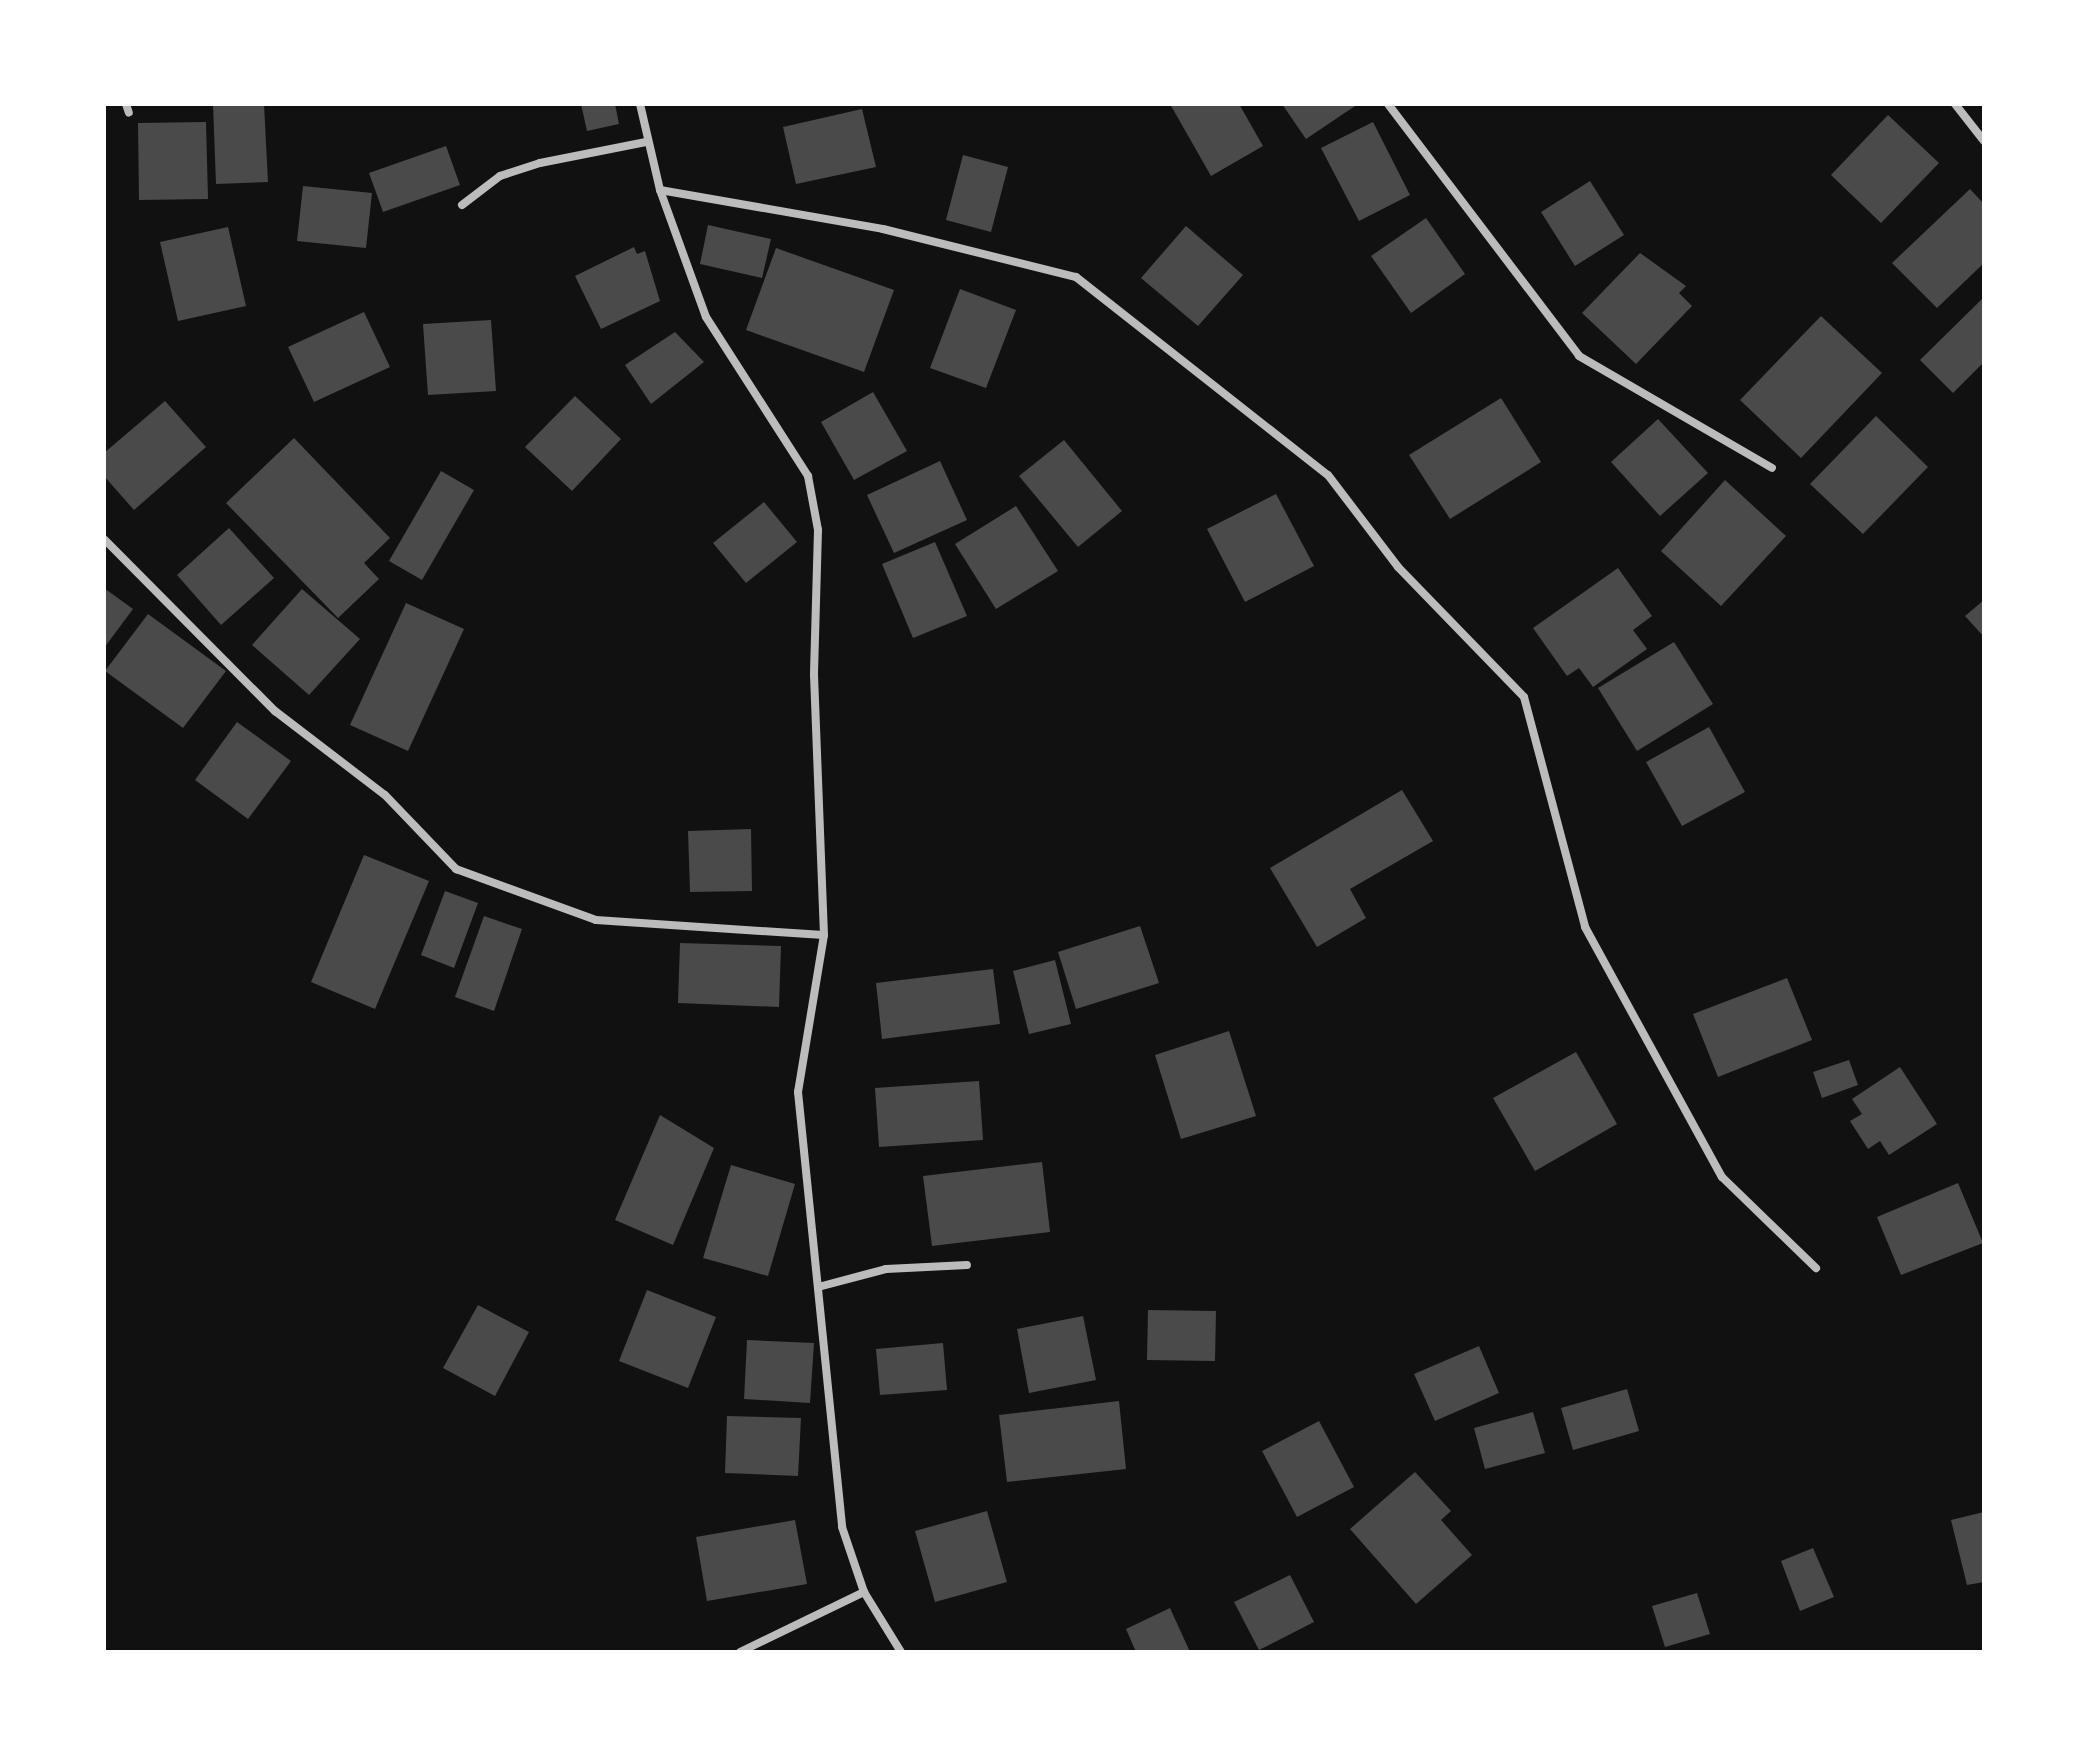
<!DOCTYPE html>
<style>
body{margin:0}
#map{position:relative;width:2088px;height:1756px;overflow:hidden;background:#111;font-family:"Golos Text",sans-serif}
div>[style]{position:absolute}
[style*='--x']{left:calc(var(--x)*1px);top:calc(var(--y)*1px);width:calc(var(--w)*1px);rotate:calc(var(--a)*1deg)}
.building>*{inset:0;background:#4a4a4a}
.minor>*{height:8px;margin:-4px;padding:0 4px;transform-origin:4px;border-radius:4px;background:#bcbcbc}
span{translate:-50% -50%;white-space:nowrap;text-align:center;line-height:1.15;-webkit-text-stroke:6px #fff;paint-order:stroke}
.frame{position:absolute;inset:0;border:106px solid #fff;pointer-events:none}
</style>
<div id="map">
<div class="building">
<div style="clip-path:polygon(213px 104px,264px 104px,268px 182px,216px 184px)"></div>
<div style="clip-path:polygon(581px 104px,615px 104px,619px 124px,587px 131px)"></div>
<div style="clip-path:polygon(1170px 104px,1239px 104px,1263px 146px,1211px 176px)"></div>
<div style="clip-path:polygon(1282px 104px,1358px 104px,1306px 139px)"></div>
<div style="clip-path:polygon(862px 109px,876px 167px,796px 184px,783px 127px)"></div>
<div style="clip-path:polygon(1888px 115px,1939px 163px,1881px 223px,1831px 175px)"></div>
<div style="clip-path:polygon(206px 122px,208px 199px,139px 200px,138px 123px)"></div>
<div style="clip-path:polygon(1373px 122px,1410px 195px,1359px 221px,1321px 148px)"></div>
<div style="clip-path:polygon(446px 146px,460px 185px,383px 212px,369px 173px)"></div>
<div style="clip-path:polygon(963px 155px,1008px 167px,991px 232px,946px 220px)"></div>
<div style="clip-path:polygon(1590px 181px,1624px 235px,1575px 266px,1541px 212px)"></div>
<div style="clip-path:polygon(303px 186px,372px 193px,366px 248px,297px 241px)"></div>
<div style="clip-path:polygon(1970px 189px,1984px 204px,1984px 263px,1937px 308px,1892px 263px)"></div>
<div style="clip-path:polygon(1426px 218px,1465px 274px,1411px 313px,1371px 256px)"></div>
<div style="clip-path:polygon(708px 225px,771px 239px,762px 278px,700px 264px)"></div>
<div style="clip-path:polygon(1186px 226px,1243px 275px,1198px 326px,1141px 278px)"></div>
<div style="clip-path:polygon(228px 227px,246px 306px,178px 321px,160px 242px)"></div>
<div style="clip-path:polygon(634px 247px,637px 254px,645px 251px,660px 301px,601px 329px,575px 276px)"></div>
<div style="clip-path:polygon(776px 248px,894px 290px,864px 372px,746px 330px)"></div>
<div style="clip-path:polygon(1640px 253px,1686px 286px,1679px 293px,1692px 306px,1636px 364px,1582px 313px)"></div>
<div style="clip-path:polygon(960px 289px,1016px 310px,986px 388px,930px 368px)"></div>
<div style="clip-path:polygon(1984px 297px,1984px 362px,1953px 393px,1920px 360px)"></div>
<div style="clip-path:polygon(364px 312px,390px 367px,314px 402px,288px 347px)"></div>
<div style="clip-path:polygon(1821px 316px,1882px 373px,1801px 458px,1740px 400px)"></div>
<div style="clip-path:polygon(491px 320px,496px 391px,428px 395px,423px 324px)"></div>
<div style="clip-path:polygon(675px 332px,704px 362px,651px 404px,625px 365px)"></div>
<div style="clip-path:polygon(873px 392px,907px 451px,854px 480px,821px 422px)"></div>
<div style="clip-path:polygon(575px 396px,621px 439px,572px 491px,525px 447px)"></div>
<div style="clip-path:polygon(1501px 398px,1541px 462px,1450px 519px,1409px 455px)"></div>
<div style="clip-path:polygon(165px 401px,206px 447px,134px 510px,104px 476px,104px 453px)"></div>
<div style="clip-path:polygon(1876px 416px,1928px 467px,1863px 534px,1810px 484px)"></div>
<div style="clip-path:polygon(1658px 419px,1708px 473px,1660px 516px,1611px 462px)"></div>
<div style="clip-path:polygon(294px 438px,390px 538px,364px 563px,379px 579px,338px 618px,226px 503px)"></div>
<div style="clip-path:polygon(1064px 440px,1122px 511px,1078px 547px,1019px 476px)"></div>
<div style="clip-path:polygon(940px 461px,967px 520px,894px 553px,867px 495px)"></div>
<div style="clip-path:polygon(441px 471px,474px 490px,422px 580px,389px 561px)"></div>
<div style="clip-path:polygon(1725px 480px,1786px 536px,1721px 606px,1661px 551px)"></div>
<div style="clip-path:polygon(1276px 494px,1314px 566px,1245px 602px,1207px 529px)"></div>
<div style="clip-path:polygon(764px 502px,797px 542px,746px 583px,713px 543px)"></div>
<div style="clip-path:polygon(1016px 506px,1058px 571px,996px 609px,955px 544px)"></div>
<div style="clip-path:polygon(229px 528px,274px 578px,221px 625px,177px 575px)"></div>
<div style="clip-path:polygon(935px 542px,967px 616px,913px 638px,882px 564px)"></div>
<div style="clip-path:polygon(1618px 568px,1652px 616px,1633px 630px,1647px 649px,1593px 687px,1579px 668px,1567px 676px,1533px 628px)"></div>
<div style="clip-path:polygon(104px 588px,133px 609px,104px 648px)"></div>
<div style="clip-path:polygon(302px 589px,360px 639px,309px 695px,252px 645px)"></div>
<div style="clip-path:polygon(1984px 600px,1984px 637px,1965px 616px)"></div>
<div style="clip-path:polygon(406px 603px,464px 629px,408px 751px,350px 725px)"></div>
<div style="clip-path:polygon(148px 614px,226px 671px,183px 728px,105px 671px)"></div>
<div style="clip-path:polygon(1674px 642px,1713px 704px,1637px 751px,1598px 688px)"></div>
<div style="clip-path:polygon(237px 722px,291px 761px,248px 819px,195px 780px)"></div>
<div style="clip-path:polygon(1709px 727px,1745px 792px,1682px 826px,1646px 762px)"></div>
<div style="clip-path:polygon(1402px 790px,1433px 841px,1350px 889px,1366px 918px,1317px 947px,1270px 868px)"></div>
<div style="clip-path:polygon(751px 829px,752px 891px,690px 892px,688px 831px)"></div>
<div style="clip-path:polygon(364px 855px,429px 881px,375px 1009px,311px 982px)"></div>
<div style="clip-path:polygon(445px 891px,478px 903px,454px 968px,421px 955px)"></div>
<div style="clip-path:polygon(484px 916px,522px 929px,494px 1011px,455px 997px)"></div>
<div style="clip-path:polygon(1140px 926px,1159px 983px,1076px 1009px,1058px 952px)"></div>
<div style="clip-path:polygon(680px 943px,781px 946px,779px 1007px,678px 1003px)"></div>
<div style="clip-path:polygon(1055px 960px,1071px 1024px,1029px 1034px,1013px 971px)"></div>
<div style="clip-path:polygon(993px 969px,1000px 1024px,882px 1039px,876px 983px)"></div>
<div style="clip-path:polygon(1787px 978px,1812px 1040px,1718px 1077px,1693px 1014px)"></div>
<div style="clip-path:polygon(1229px 1031px,1256px 1116px,1181px 1139px,1155px 1055px)"></div>
<div style="clip-path:polygon(1576px 1052px,1617px 1124px,1535px 1171px,1493px 1098px)"></div>
<div style="clip-path:polygon(1849px 1060px,1858px 1085px,1822px 1098px,1813px 1072px)"></div>
<div style="clip-path:polygon(1900px 1067px,1937px 1124px,1889px 1155px,1880px 1141px,1868px 1149px,1850px 1121px,1862px 1114px,1852px 1099px)"></div>
<div style="clip-path:polygon(979px 1081px,983px 1140px,879px 1147px,875px 1088px)"></div>
<div style="clip-path:polygon(660px 1115px,714px 1148px,673px 1245px,615px 1220px)"></div>
<div style="clip-path:polygon(1042px 1162px,1050px 1232px,932px 1246px,923px 1176px)"></div>
<div style="clip-path:polygon(731px 1165px,795px 1184px,768px 1276px,703px 1258px)"></div>
<div style="clip-path:polygon(1958px 1183px,1983px 1243px,1901px 1275px,1877px 1217px)"></div>
<div style="clip-path:polygon(647px 1290px,716px 1317px,688px 1388px,619px 1361px)"></div>
<div style="clip-path:polygon(478px 1305px,529px 1332px,495px 1396px,443px 1368px)"></div>
<div style="clip-path:polygon(1148px 1310px,1216px 1311px,1215px 1361px,1147px 1360px)"></div>
<div style="clip-path:polygon(1083px 1316px,1096px 1380px,1029px 1393px,1017px 1329px)"></div>
<div style="clip-path:polygon(747px 1340px,814px 1343px,810px 1403px,744px 1399px)"></div>
<div style="clip-path:polygon(943px 1343px,947px 1390px,880px 1395px,876px 1349px)"></div>
<div style="clip-path:polygon(1479px 1346px,1499px 1393px,1435px 1421px,1414px 1374px)"></div>
<div style="clip-path:polygon(1627px 1389px,1639px 1431px,1573px 1450px,1561px 1408px)"></div>
<div style="clip-path:polygon(1119px 1401px,1126px 1469px,1007px 1482px,999px 1415px)"></div>
<div style="clip-path:polygon(1533px 1412px,1545px 1453px,1485px 1469px,1474px 1428px)"></div>
<div style="clip-path:polygon(727px 1416px,801px 1418px,798px 1476px,725px 1473px)"></div>
<div style="clip-path:polygon(1319px 1421px,1354px 1487px,1297px 1517px,1262px 1451px)"></div>
<div style="clip-path:polygon(1415px 1472px,1451px 1511px,1441px 1520px,1472px 1555px,1416px 1604px,1350px 1529px)"></div>
<div style="clip-path:polygon(987px 1511px,1007px 1582px,935px 1602px,915px 1531px)"></div>
<div style="clip-path:polygon(1984px 1512px,1984px 1582px,1967px 1585px,1951px 1520px)"></div>
<div style="clip-path:polygon(795px 1520px,807px 1584px,707px 1601px,696px 1537px)"></div>
<div style="clip-path:polygon(1813px 1548px,1834px 1597px,1800px 1611px,1781px 1561px)"></div>
<div style="clip-path:polygon(1290px 1575px,1314px 1622px,1259px 1650px,1234px 1602px)"></div>
<div style="clip-path:polygon(1697px 1593px,1710px 1634px,1665px 1647px,1652px 1606px)"></div>
<div style="clip-path:polygon(1170px 1608px,1190px 1652px,1136px 1652px,1126px 1629px)"></div>
</div>
<div class="minor">
<div style="--x:126;--y:104;--w:9;--a:72"></div>
<div style="--x:640;--y:104;--w:88;--a:76.9"></div>
<div style="--x:660;--y:190;--w:135;--a:70.1"></div>
<div style="--x:706;--y:317;--w:189;--a:57.3"></div>
<div style="--x:808;--y:476;--w:55;--a:79.5"></div>
<div style="--x:818;--y:530;--w:145;--a:91.6"></div>
<div style="--x:814;--y:675;--w:260;--a:87.8"></div>
<div style="--x:824;--y:935;--w:159;--a:99.4"></div>
<div style="--x:798;--y:1092;--w:437;--a:84.2"></div>
<div style="--x:842;--y:1527;--w:69;--a:71.3"></div>
<div style="--x:864;--y:1592;--w:70;--a:58.3"></div>
<div style="--x:1388;--y:104;--w:316;--a:52.8"></div>
<div style="--x:1579;--y:356;--w:223;--a:30.1"></div>
<div style="--x:1955;--y:104;--w:47;--a:51.9"></div>
<div style="--x:660;--y:190;--w:226;--a:9.9"></div>
<div style="--x:883;--y:229;--w:199;--a:14"></div>
<div style="--x:1076;--y:277;--w:320;--a:38.2"></div>
<div style="--x:1328;--y:475;--w:116;--a:52.7"></div>
<div style="--x:1398;--y:567;--w:181;--a:45.9"></div>
<div style="--x:1524;--y:697;--w:238;--a:75.1"></div>
<div style="--x:1585;--y:927;--w:285;--a:61.3"></div>
<div style="--x:1722;--y:1177;--w:131;--a:44.1"></div>
<div style="--x:462;--y:205;--w:48;--a:-37.3"></div>
<div style="--x:500;--y:176;--w:42;--a:-18"></div>
<div style="--x:540;--y:163;--w:108;--a:-11.2"></div>
<div style="--x:104;--y:539;--w:243;--a:45.2"></div>
<div style="--x:275;--y:711;--w:138;--a:37.4"></div>
<div style="--x:385;--y:795;--w:103;--a:46.2"></div>
<div style="--x:456;--y:869;--w:149;--a:20"></div>
<div style="--x:596;--y:920;--w:228;--a:3.8"></div>
<div style="--x:822;--y:1286;--w:66;--a:-14.9"></div>
<div style="--x:886;--y:1269;--w:81;--a:-2.8"></div>
<div style="--x:740;--y:1652;--w:138;--a:-25.8"></div>
</div>
<div class="frame"></div>
</div>
